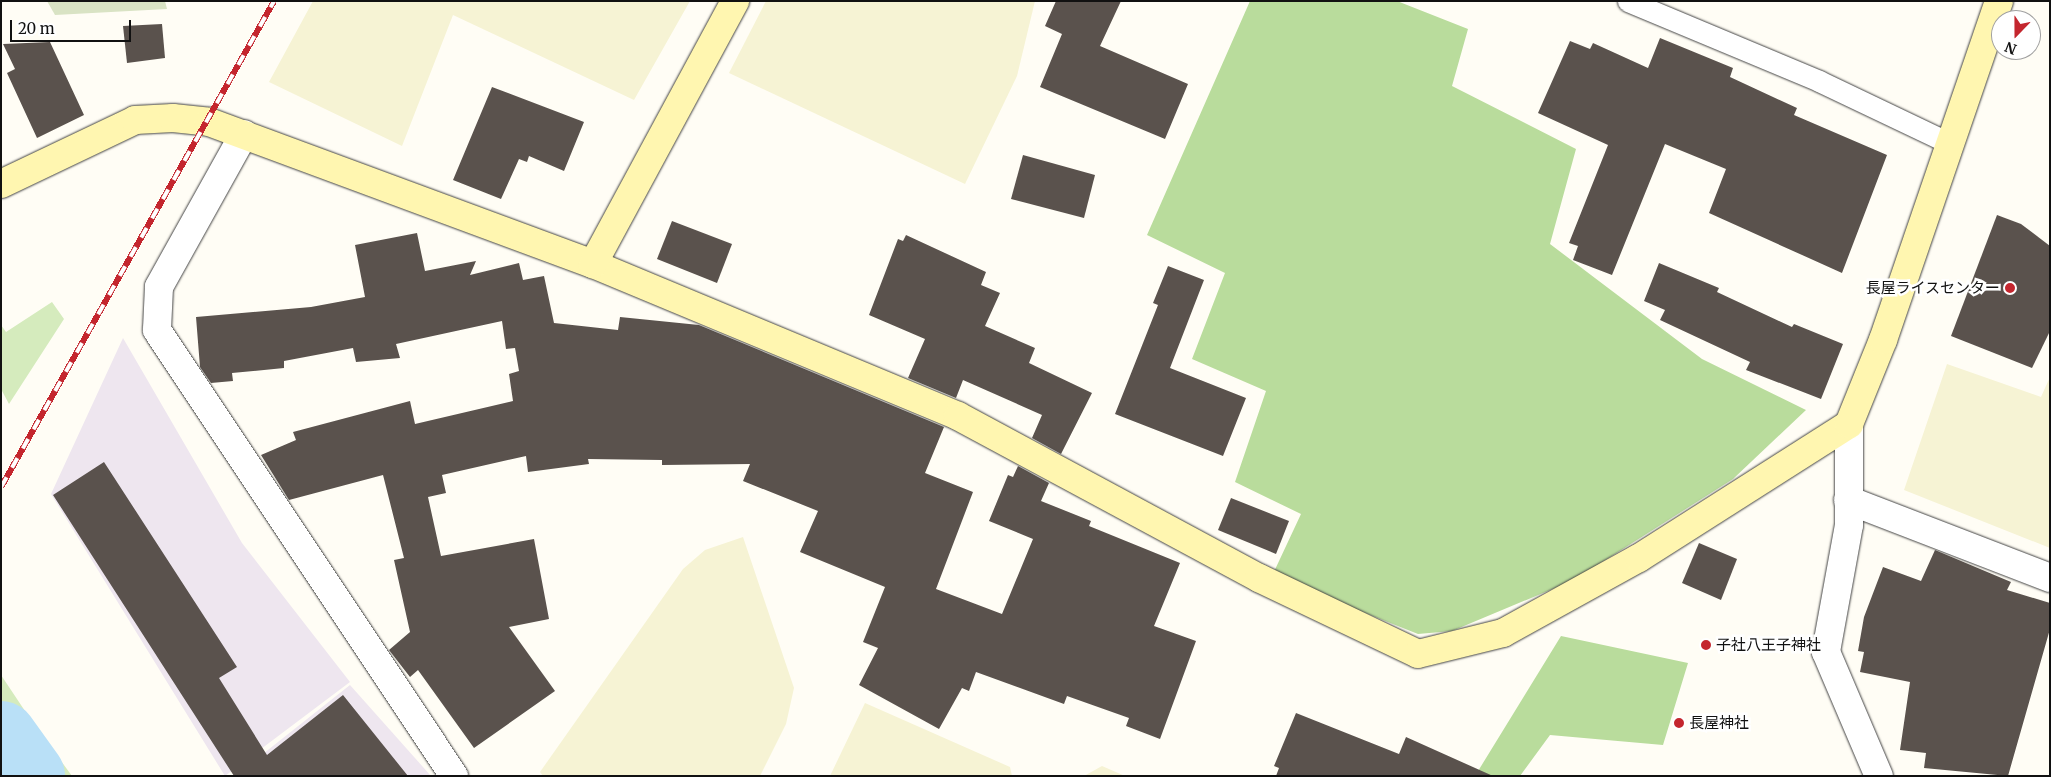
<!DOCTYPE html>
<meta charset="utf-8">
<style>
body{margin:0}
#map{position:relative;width:2051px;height:777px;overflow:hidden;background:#fffdf5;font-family:Merriweather,"Noto Sans JP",serif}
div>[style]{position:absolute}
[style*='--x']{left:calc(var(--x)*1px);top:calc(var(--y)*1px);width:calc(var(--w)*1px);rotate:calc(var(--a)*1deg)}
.industrial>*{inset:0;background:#eee6ef}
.farmland>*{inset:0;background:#f6f3d4}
.green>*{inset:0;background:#d5ebbd}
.forest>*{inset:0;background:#b9dc9c}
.cemetery>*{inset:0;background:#d9e3c4}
.river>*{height:72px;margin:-36px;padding:0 36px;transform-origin:36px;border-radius:36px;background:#b9e0f7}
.building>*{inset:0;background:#5a524d}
.roads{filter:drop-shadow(0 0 1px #444) drop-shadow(0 0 1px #444)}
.lane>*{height:21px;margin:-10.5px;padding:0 10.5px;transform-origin:10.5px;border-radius:10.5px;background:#fff}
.street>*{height:28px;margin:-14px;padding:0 14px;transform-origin:14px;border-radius:14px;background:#fff}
.secondary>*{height:28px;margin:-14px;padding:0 14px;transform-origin:14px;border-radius:14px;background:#fff6b0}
.rail>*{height:5.5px;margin-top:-2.75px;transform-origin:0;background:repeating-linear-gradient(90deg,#fff 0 11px,#c4262e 0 22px);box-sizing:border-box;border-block:1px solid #c4262e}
.dots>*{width:14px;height:14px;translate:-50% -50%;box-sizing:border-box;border:2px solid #fff;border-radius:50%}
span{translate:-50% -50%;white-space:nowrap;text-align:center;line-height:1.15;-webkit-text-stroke:5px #fff;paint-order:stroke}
.poi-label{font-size:15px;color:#111}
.right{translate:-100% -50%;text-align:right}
.left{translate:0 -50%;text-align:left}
.frame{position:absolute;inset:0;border:2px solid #111;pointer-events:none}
.north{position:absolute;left:1991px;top:10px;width:50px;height:50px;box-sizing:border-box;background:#fff;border:1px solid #a0a0a0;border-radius:50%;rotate:202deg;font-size:14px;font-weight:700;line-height:20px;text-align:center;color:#111}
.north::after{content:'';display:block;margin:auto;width:18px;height:22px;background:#c4262e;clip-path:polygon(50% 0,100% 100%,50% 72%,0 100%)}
.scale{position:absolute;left:10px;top:20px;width:121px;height:22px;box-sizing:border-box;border:2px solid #111;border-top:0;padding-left:6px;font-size:15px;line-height:18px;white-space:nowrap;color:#111;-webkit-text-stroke:4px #fff;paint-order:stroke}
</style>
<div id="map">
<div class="industrial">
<div style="clip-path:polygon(123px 338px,242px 543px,350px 682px,225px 776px,51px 494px)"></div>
<div style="clip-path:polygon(350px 685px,431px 776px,235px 776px)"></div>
</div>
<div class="farmland">
<div style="clip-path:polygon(313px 1px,690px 1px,634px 100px,453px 15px,402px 146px,269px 82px)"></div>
<div style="clip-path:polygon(766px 1px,1035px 1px,1017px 76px,965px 184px,729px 73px)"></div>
<div style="clip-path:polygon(1947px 364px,2041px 397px,2050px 377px,2050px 548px,1904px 490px)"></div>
<div style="clip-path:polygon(743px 537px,794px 688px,786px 724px,760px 776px,543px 776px,540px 772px,683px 569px,705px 550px)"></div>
<div style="clip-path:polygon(865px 703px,1010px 767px,1012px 776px,830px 776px)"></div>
<div style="clip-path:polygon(1102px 766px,1125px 776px,1084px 776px)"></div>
</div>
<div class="green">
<div style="clip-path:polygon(52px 302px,64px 319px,9px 404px,1px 389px,1px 325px,6px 332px)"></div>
<div style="clip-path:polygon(1px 675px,31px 720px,72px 776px,1px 776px)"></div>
</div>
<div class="forest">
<div style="clip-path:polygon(1250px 1px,1397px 1px,1468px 29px,1452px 86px,1576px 149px,1550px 244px,1702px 359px,1806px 410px,1733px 479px,1574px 580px,1452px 631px,1418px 634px,1272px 576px,1301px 514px,1235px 482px,1266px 391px,1192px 359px,1225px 273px,1147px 235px)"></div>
<div style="clip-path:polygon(1561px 636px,1688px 663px,1663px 745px,1550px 735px,1520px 776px,1475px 776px)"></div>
</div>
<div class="cemetery">
<div style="clip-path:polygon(47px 1px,165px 1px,167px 9px,55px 15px)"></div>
</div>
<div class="river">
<div style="--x:1;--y:737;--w:48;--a:54.3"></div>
</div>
<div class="building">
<div style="clip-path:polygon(1056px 1px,1121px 1px,1100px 46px,1188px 84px,1165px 139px,1040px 87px,1062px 34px,1045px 26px)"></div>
<div style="clip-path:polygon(162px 24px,165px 58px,127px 63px,123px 26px)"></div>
<div style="clip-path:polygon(1660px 38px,1733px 68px,1730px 77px,1797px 108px,1794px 115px,1887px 155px,1842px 273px,1709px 213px,1726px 169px,1665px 144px,1612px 275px,1573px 260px,1578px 246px,1569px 243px,1608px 145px,1538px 113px,1570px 41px,1590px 49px,1593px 43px,1648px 68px)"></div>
<div style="clip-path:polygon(50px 42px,84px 115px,37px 138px,7px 73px,15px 69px,3px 44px)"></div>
<div style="clip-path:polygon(492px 87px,584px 122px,564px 171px,529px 156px,527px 162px,519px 159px,501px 199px,453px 180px)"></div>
<div style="clip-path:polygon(1023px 155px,1095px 175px,1084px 218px,1011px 199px)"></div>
<div style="clip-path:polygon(1997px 215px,2021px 224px,2050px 246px,2050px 331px,2032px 368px,1951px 336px)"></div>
<div style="clip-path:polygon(672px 221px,732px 244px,717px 283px,657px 259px)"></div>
<div style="clip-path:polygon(417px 233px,425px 271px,476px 261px,470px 275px,519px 263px,523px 280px,544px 276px,554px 323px,618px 330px,620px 317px,699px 325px,944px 427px,925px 473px,973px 492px,936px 589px,1002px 614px,1033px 539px,989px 521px,1008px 475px,1013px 477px,1018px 466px,1049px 483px,1041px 501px,1091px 521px,1089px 526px,1180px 563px,1154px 626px,1196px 641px,1160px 739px,1126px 726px,1129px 718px,1067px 696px,1064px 704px,976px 672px,969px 691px,962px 688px,939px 729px,859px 685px,878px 648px,863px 642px,885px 587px,800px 552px,818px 511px,743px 481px,750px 464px,662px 465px,662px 460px,588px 459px,589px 464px,528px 472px,526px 456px,442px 475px,446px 493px,428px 497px,441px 556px,534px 539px,549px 619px,509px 627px,555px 691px,474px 748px,418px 670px,410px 677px,389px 650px,410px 632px,394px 560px,404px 558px,383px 475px,289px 500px,261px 455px,296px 440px,293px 432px,410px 401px,415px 424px,513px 401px,509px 374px,519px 371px,515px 348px,506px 349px,502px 321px,396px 344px,400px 358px,356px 362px,353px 348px,284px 361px,284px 368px,232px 373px,233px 381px,211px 383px,200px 367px,196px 317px,311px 307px,365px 297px,355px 245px)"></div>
<div style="clip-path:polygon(906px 235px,986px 272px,981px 285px,1000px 293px,985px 326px,1035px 348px,1029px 363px,1092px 393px,1061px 454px,1032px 438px,1042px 415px,963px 380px,956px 398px,908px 378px,925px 339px,869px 315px,898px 239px,903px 241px)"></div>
<div style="clip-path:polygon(1659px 263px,1719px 288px,1717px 292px,1792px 327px,1794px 324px,1843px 344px,1821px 399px,1746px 370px,1750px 362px,1660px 320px,1665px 310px,1644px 301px)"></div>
<div style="clip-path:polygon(1168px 266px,1204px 280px,1170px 368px,1246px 398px,1223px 456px,1115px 414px,1158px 305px,1153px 303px)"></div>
<div style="clip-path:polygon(104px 462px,237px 667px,219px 678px,267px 755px,343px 695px,408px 776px,234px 776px,53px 495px)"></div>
<div style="clip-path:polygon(1231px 498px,1289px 521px,1276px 554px,1218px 530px)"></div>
<div style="clip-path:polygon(1699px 543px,1737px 559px,1721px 600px,1682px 583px)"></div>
<div style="clip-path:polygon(1935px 550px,2011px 582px,2007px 590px,2050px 603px,2050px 629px,2008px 776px,1924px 768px,1926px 753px,1900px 750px,1910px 682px,1860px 672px,1864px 652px,1858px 651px,1864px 617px,1883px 567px,1921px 581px)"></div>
<div style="clip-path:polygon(1296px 713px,1399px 754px,1406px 737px,1493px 776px,1276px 776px,1279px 768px,1274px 766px)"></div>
</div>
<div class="roads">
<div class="lane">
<div style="--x:1628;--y:1;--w:207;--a:22.7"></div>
<div style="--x:1819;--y:81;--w:146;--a:25.5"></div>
</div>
<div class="street">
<div style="--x:244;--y:134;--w:175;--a:119.1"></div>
<div style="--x:159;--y:287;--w:43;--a:92.7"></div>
<div style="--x:157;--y:330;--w:536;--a:56.34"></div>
<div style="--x:1849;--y:424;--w:101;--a:90"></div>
<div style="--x:1849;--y:525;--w:129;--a:100.3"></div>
<div style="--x:1826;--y:652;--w:135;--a:66.9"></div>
<div style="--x:1848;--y:500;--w:217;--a:21.1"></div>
</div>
<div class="secondary">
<div style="--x:1;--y:184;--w:148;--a:-25.5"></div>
<div style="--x:135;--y:120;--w:38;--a:-3"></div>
<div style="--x:173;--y:118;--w:36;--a:6"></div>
<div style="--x:209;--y:122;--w:409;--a:20.3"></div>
<div style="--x:593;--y:264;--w:395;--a:22.6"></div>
<div style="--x:958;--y:416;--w:342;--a:28.3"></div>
<div style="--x:1259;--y:578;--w:176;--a:25.5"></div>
<div style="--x:1418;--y:654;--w:88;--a:-13.9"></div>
<div style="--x:1503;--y:633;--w:155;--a:-28.9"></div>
<div style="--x:1639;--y:558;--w:249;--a:-32.5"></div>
<div style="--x:1849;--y:424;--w:91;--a:-68"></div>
<div style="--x:1883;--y:340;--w:358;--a:-71.1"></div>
<div style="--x:593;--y:264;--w:299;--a:-61.6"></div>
</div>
</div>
<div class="rail">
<div style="--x:1;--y:487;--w:557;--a:-60.68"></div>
</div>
<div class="dots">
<div style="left:2010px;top:288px;background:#c4262e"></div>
<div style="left:1706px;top:645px;background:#c4262e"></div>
<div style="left:1679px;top:723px;background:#c4262e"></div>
</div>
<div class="poi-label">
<span class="right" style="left:2000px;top:288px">長屋ライスセンター</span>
<span class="left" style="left:1716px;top:645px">子社八王子神社</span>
<span class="left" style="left:1689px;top:723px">長屋神社</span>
</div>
<div class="frame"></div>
<div class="north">N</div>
<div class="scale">20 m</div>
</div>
